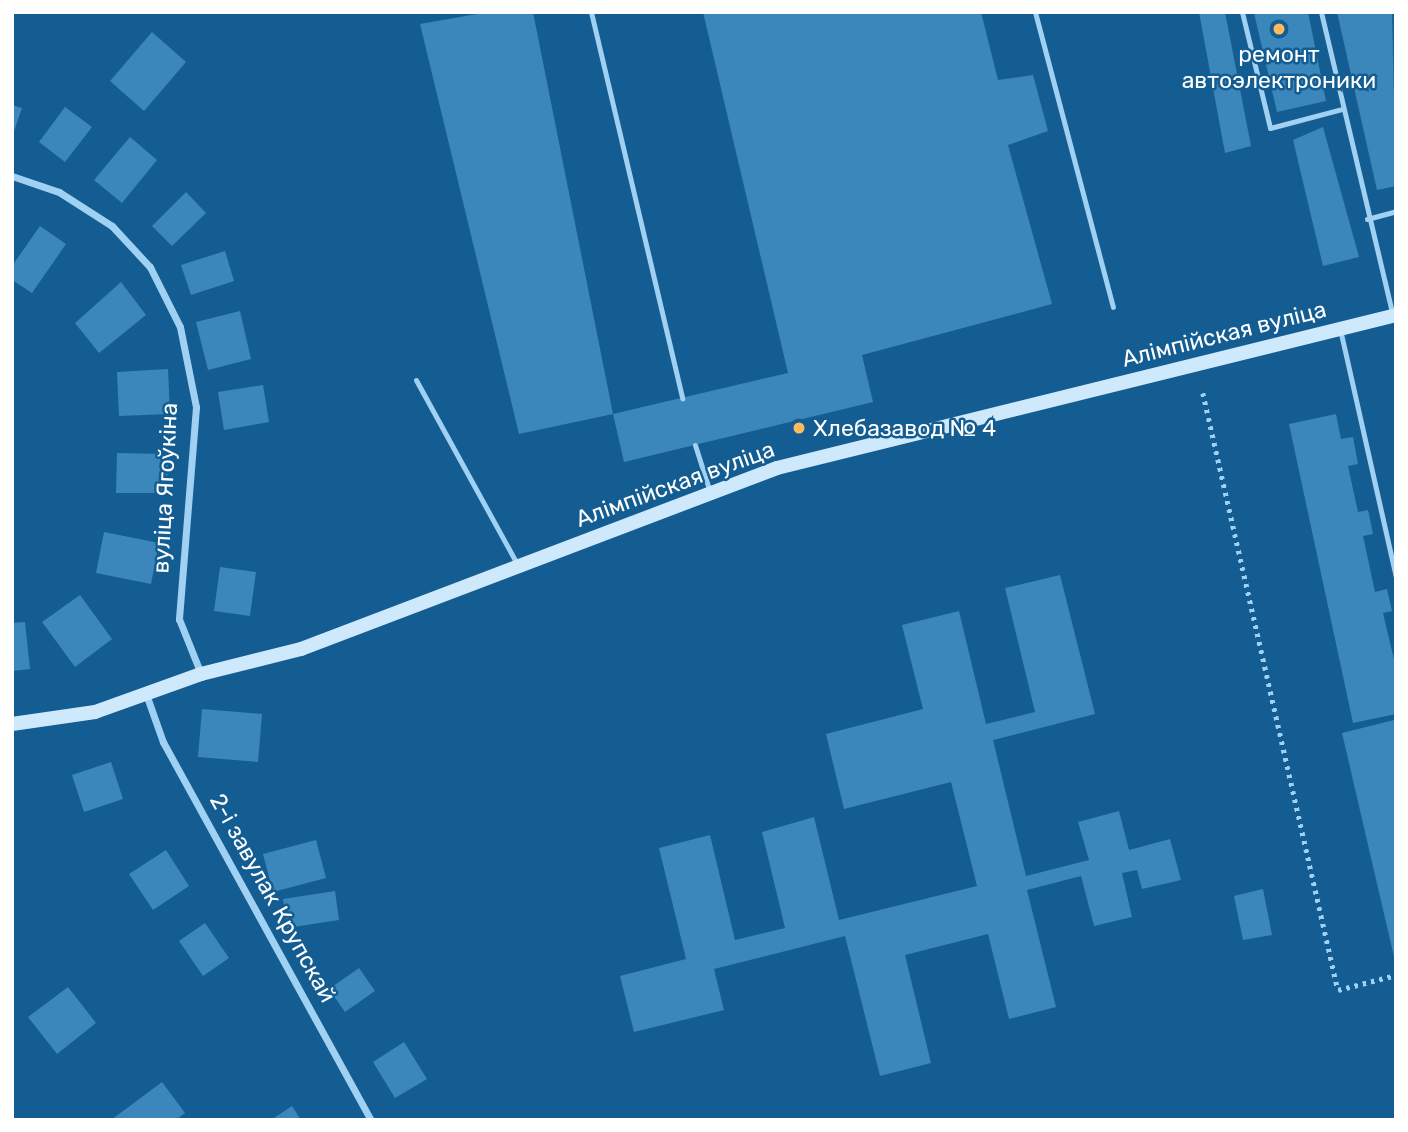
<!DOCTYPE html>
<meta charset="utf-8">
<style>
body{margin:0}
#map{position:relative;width:1408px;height:1132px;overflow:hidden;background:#135d92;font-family:Rubik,sans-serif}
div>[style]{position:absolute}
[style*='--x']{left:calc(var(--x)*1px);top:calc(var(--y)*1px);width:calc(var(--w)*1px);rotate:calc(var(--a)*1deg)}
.building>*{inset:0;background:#3b86bb}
.path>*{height:4.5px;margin-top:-2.25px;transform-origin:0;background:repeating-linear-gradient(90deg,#a0d1f2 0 3.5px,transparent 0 8.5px)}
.lane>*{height:5px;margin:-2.5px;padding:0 2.5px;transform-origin:2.5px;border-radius:2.5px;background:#a0d1f2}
.street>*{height:7px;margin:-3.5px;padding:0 3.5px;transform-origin:3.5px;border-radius:3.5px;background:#a0d1f2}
.secondary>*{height:14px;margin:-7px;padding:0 7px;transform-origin:7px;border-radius:7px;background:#cfe9fc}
.dots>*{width:19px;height:19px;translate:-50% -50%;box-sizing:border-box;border:4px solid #135d92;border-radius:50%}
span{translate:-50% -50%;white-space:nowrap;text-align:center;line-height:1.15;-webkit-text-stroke:5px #135d92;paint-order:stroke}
.poi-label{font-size:23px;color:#fff}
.left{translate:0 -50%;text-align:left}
.street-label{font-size:23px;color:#fff}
.frame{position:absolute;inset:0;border:14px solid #fff;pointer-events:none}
</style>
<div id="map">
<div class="building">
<div style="clip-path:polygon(488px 12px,533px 12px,613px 414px,519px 434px,420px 24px)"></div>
<div style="clip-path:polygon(703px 12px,981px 12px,998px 80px,1033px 75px,1048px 131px,1008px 145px,1052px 304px,862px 355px,873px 402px,624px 462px,613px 414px,788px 373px)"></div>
<div style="clip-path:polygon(1199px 12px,1225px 12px,1251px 146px,1225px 153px)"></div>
<div style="clip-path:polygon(1308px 12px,1326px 101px,1277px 112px,1254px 13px)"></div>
<div style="clip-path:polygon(1337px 12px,1392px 12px,1396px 186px,1377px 190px)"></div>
<div style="clip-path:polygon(152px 32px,186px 62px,144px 111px,110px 81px)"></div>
<div style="clip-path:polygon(12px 105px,22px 108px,13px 134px,12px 134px)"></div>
<div style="clip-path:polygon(65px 107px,92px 127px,65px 162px,39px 142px)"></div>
<div style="clip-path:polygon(1323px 127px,1359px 257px,1323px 266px,1293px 140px)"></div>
<div style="clip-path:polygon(130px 137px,157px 160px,122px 203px,94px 180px)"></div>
<div style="clip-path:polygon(186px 192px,206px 213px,172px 246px,152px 226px)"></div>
<div style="clip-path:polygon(40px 226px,66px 244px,32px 293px,12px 280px,12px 266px)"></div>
<div style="clip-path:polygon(225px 251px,234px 281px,191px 295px,181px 265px)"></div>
<div style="clip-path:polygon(121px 282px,146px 315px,99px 353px,75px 323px)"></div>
<div style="clip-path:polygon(240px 311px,251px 359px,208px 370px,196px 322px)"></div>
<div style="clip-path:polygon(168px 369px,170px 414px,119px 416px,117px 372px)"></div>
<div style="clip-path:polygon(263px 385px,269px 422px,224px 430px,218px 392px)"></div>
<div style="clip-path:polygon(1336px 414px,1341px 439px,1353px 437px,1358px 464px,1348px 466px,1358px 512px,1368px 510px,1373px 534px,1363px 536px,1375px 592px,1387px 589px,1392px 611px,1383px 613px,1396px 668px,1396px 714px,1353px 723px,1289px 424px)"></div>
<div style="clip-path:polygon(117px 453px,168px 454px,167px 493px,116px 493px)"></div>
<div style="clip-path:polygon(104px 532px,159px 543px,151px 584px,96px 573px)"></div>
<div style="clip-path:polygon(220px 567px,256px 572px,250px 616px,214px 611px)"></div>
<div style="clip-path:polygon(1060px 575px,1095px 714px,993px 740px,1026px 876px,1089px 860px,1078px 822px,1119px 811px,1129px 850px,1170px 839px,1181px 880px,1142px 889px,1137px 870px,1122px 873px,1132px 917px,1094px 926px,1081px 876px,1027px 890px,1056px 1007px,1009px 1019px,988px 934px,905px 955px,931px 1063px,880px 1076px,845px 936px,714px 969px,724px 1010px,634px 1032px,620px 976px,686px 959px,659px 848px,710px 835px,735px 940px,785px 928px,762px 832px,814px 817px,839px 920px,977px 886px,951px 782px,844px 809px,826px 734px,923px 709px,902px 625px,959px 611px,986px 724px,1035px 712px,1005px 588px)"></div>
<div style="clip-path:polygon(80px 595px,112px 639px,75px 667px,42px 622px)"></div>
<div style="clip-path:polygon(25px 622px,30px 669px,12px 671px,12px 623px)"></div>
<div style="clip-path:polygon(202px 709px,262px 714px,258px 762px,198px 757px)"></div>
<div style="clip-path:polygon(1394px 720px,1396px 728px,1395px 961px,1342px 733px)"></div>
<div style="clip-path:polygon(111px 762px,123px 799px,84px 812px,72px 775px)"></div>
<div style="clip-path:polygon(316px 840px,326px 878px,273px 892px,263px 854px)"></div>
<div style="clip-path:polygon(166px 850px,189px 886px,153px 910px,129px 874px)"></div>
<div style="clip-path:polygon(1263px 889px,1272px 935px,1243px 940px,1234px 896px)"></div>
<div style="clip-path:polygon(335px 891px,339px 920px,287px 928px,283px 899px)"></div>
<div style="clip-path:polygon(205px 923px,229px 958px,203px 976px,179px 941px)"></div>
<div style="clip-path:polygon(359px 968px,375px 991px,345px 1012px,329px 989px)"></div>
<div style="clip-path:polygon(68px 987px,96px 1023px,57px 1054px,28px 1017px)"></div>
<div style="clip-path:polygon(404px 1042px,427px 1079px,395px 1098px,373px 1062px)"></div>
<div style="clip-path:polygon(162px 1082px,185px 1113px,176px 1120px,111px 1120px)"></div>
<div style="clip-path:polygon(292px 1106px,301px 1120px,271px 1120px)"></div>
</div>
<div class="path">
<div style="--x:1203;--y:393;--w:612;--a:77.26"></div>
<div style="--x:1338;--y:990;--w:60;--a:-14.5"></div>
</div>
<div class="lane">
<div style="--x:591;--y:12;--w:397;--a:76.7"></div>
<div style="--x:1035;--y:12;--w:305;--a:75.2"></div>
<div style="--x:1242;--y:12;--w:119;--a:76.4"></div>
<div style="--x:1270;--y:128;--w:74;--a:-14.8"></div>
<div style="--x:1321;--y:12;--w:312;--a:76.7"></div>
<div style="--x:1367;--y:219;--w:30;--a:-15"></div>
<div style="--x:1340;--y:329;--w:255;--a:77.3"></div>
<div style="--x:416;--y:380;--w:210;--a:61.2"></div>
<div style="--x:695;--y:445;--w:49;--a:72.3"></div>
</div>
<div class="street">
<div style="--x:12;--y:176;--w:50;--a:18.8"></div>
<div style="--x:59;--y:192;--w:63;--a:32.7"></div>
<div style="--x:112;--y:226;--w:56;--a:47.2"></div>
<div style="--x:150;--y:267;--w:67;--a:63.4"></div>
<div style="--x:180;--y:327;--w:82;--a:78.7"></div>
<div style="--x:196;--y:407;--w:213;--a:94.6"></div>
<div style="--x:179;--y:619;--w:59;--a:68.2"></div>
<div style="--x:146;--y:694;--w:51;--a:70.5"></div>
<div style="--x:163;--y:742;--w:431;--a:61.2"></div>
</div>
<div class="secondary">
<div style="--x:12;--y:724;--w:84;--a:-8.2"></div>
<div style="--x:95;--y:712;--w:113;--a:-19.7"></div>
<div style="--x:201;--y:674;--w:103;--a:-14"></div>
<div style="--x:301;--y:649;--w:509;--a:-20.82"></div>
<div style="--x:777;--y:468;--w:638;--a:-13.88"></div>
</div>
<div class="dots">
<div style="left:1279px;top:29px;background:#ffba61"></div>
<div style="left:799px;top:428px;background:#ffba61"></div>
</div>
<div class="poi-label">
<span style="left:1279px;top:67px">ремонт<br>автоэлектроники</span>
<span class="left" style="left:813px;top:428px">Хлебазавод № 4</span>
</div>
<div class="street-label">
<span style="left:1224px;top:334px;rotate:-14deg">Алімпійская вуліца</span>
<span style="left:675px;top:484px;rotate:-20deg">Алімпійская вуліца</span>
<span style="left:165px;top:488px;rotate:-87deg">вуліца Ягоўкіна</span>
<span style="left:273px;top:898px;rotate:61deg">2-і завулак Крупскай</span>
</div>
<div class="frame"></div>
</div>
